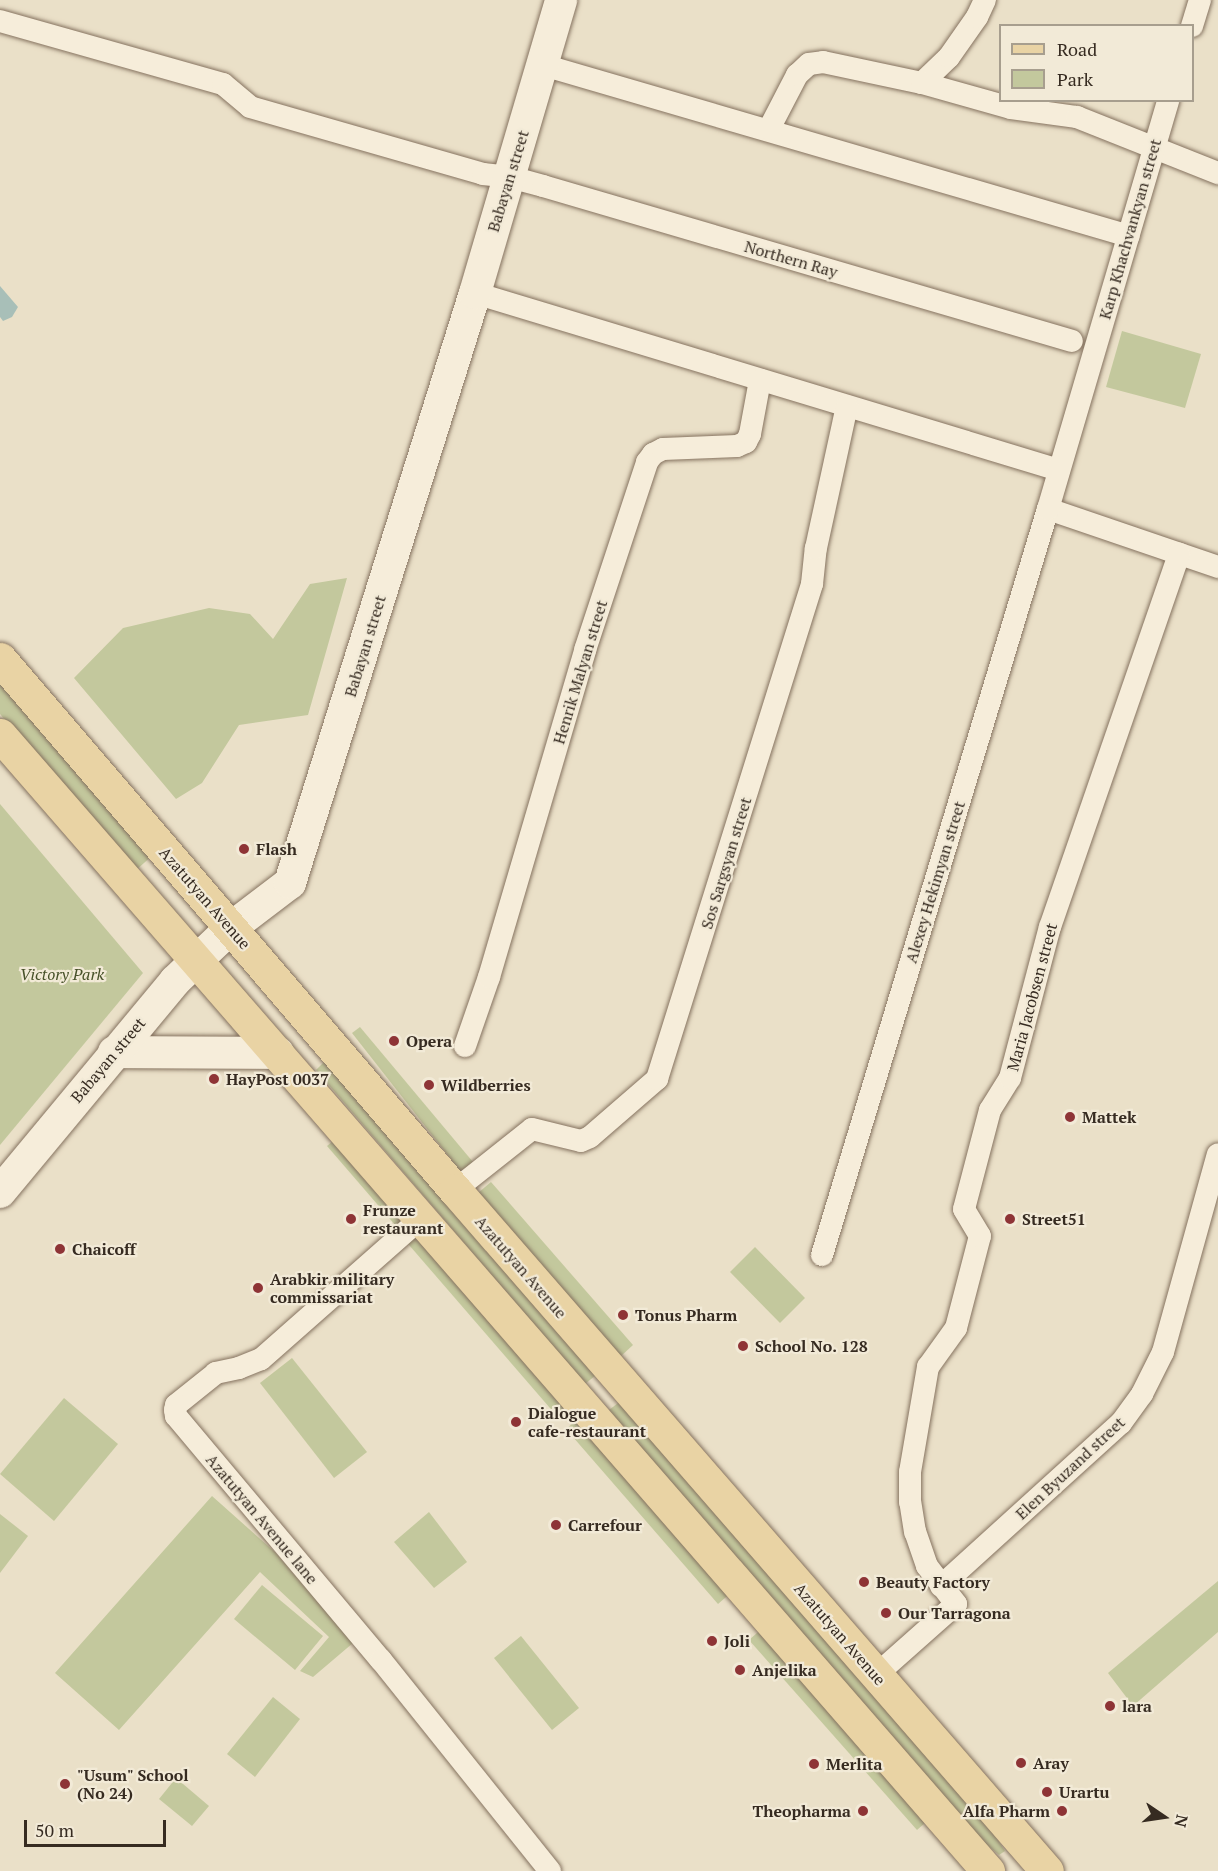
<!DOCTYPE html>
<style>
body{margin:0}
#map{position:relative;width:1218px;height:1871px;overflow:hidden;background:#eae0c8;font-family:"PT Serif",serif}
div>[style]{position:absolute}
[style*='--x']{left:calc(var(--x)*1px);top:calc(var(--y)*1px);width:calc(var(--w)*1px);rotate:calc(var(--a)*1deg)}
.green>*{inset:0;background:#c3c89d}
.water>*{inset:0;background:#a8bfb8}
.roads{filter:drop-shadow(0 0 2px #85725f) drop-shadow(0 0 2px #85725f)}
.street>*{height:22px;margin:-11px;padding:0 11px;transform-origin:11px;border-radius:11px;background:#f6edda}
.secondary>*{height:32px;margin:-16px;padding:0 16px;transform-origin:16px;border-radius:16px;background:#f6edda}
.primary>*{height:33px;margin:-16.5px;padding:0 16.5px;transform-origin:16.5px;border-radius:16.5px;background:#e9d3a4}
.dots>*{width:16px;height:16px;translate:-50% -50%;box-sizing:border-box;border:3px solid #f2ead7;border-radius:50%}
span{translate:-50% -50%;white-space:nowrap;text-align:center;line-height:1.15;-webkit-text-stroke:4.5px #f2ead7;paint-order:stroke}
.street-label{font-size:16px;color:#362b21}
.poi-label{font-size:16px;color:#362b21;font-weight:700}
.left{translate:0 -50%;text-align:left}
.right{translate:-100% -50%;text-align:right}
.park-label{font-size:16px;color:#475129;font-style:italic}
.legend{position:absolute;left:999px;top:24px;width:195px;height:78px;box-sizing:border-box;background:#f2ead7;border:2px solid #a79e8e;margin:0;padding:8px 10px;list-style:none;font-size:18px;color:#362b21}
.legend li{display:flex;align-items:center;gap:12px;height:30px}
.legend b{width:30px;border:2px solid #a79e8e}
.north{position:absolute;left:1134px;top:1787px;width:60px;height:60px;-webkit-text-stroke:4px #f2ead7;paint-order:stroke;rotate:103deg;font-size:16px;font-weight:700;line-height:24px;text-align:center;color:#362b21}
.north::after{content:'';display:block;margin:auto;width:21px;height:27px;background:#362b21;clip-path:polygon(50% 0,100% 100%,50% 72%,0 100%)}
.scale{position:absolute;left:24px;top:1820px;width:142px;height:27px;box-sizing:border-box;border:3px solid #362b21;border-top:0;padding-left:8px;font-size:18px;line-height:21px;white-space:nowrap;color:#362b21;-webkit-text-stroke:4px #f2ead7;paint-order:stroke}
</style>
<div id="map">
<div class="green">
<div style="clip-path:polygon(1122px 331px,1201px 354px,1185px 408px,1106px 387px)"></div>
<div style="clip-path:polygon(347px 578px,308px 715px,239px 725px,202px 783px,176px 799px,74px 678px,123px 628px,209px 608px,250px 614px,273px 639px,310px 584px)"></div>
<div style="clip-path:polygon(0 678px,153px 855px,135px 871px,0 714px)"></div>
<div style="clip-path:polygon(0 804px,143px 973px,0 1145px)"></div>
<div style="clip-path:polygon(360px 1027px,473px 1162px,461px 1172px,352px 1033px)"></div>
<div style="clip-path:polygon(326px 1060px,596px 1375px,585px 1384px,316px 1070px)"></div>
<div style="clip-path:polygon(339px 1136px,408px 1216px,396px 1226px,327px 1146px)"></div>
<div style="clip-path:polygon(491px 1182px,633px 1345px,620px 1357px,478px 1193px)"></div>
<div style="clip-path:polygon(417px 1225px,571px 1403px,556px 1415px,403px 1238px)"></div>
<div style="clip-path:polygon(755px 1247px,805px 1298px,780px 1323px,730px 1272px)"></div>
<div style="clip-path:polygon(292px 1358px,367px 1452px,334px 1478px,260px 1383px)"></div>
<div style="clip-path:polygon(64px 1398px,118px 1444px,54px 1521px,0 1474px)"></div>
<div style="clip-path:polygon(622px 1400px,990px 1828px,1005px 1851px,999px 1855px,979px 1838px,609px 1410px)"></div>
<div style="clip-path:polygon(580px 1417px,733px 1591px,718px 1604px,566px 1429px)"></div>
<div style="clip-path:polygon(212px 1496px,276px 1553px,353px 1643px,313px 1677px,300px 1671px,329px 1637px,260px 1572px,119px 1730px,55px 1673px)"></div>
<div style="clip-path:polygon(429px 1512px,467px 1562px,434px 1588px,394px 1542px)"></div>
<div style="clip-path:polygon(0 1514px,28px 1536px,0 1573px)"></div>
<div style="clip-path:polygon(1218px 1581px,1218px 1632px,1133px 1706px,1108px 1673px)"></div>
<div style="clip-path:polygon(262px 1585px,323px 1636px,295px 1670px,234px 1619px)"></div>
<div style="clip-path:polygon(766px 1625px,934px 1815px,917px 1830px,749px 1640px)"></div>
<div style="clip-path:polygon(521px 1636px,579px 1708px,552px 1730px,494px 1658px)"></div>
<div style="clip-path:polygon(273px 1697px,300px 1719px,255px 1777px,227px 1754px)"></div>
<div style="clip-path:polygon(176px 1778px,209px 1806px,192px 1826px,159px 1799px)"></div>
</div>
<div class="water">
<div style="clip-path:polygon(0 286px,18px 307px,12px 317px,3px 321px,0 317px)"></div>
</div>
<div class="roads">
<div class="street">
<div style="--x:0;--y:21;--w:232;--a:15.8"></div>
<div style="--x:223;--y:84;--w:35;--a:40"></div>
<div style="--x:250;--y:107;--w:242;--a:16"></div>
<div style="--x:483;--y:174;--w:27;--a:6"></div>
<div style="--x:510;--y:177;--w:34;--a:15"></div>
<div style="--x:543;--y:186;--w:551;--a:16.33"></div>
<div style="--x:1192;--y:26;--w:27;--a:-73"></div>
<div style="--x:543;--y:65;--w:610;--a:16.27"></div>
<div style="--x:922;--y:83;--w:37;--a:-44"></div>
<div style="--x:949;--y:57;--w:49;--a:-55"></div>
<div style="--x:977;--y:17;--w:19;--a:-65"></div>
<div style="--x:769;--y:129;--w:61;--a:-62.6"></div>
<div style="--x:797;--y:75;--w:16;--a:-43"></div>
<div style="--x:809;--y:64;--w:14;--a:-8"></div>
<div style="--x:823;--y:62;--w:101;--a:12"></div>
<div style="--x:922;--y:83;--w:92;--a:15.7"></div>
<div style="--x:1011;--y:108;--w:67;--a:7.8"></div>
<div style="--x:1077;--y:117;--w:152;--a:21.7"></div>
<div style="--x:475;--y:293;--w:610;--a:16.86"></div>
<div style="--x:1048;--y:509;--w:180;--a:18.8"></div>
<div style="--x:465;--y:1046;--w:73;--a:-70.8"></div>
<div style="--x:489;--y:977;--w:341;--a:-73.6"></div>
<div style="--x:585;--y:650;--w:198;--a:-71.7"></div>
<div style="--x:647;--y:462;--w:10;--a:-53"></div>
<div style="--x:653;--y:454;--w:11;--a:-27"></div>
<div style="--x:663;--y:449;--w:74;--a:-2.3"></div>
<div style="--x:737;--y:446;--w:10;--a:-24"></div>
<div style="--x:746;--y:442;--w:9;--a:-63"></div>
<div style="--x:750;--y:434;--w:55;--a:-79.5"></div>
<div style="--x:455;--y:1190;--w:98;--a:-38.4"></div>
<div style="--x:532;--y:1129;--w:50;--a:13.8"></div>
<div style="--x:581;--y:1141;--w:10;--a:-24"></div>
<div style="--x:590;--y:1137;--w:89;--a:-40.9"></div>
<div style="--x:657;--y:1079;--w:519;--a:-72.61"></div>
<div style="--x:812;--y:584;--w:36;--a:-84"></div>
<div style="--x:816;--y:548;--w:145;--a:-77.7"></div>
<div style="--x:420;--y:1219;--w:212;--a:138.6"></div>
<div style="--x:261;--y:1359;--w:24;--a:158"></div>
<div style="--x:239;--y:1368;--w:24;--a:168"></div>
<div style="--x:216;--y:1373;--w:51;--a:141.3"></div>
<div style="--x:176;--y:1405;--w:5;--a:101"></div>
<div style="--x:175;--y:1410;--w:6;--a:81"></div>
<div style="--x:176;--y:1416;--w:319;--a:50"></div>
<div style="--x:381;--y:1660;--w:270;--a:51.3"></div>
<div style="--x:822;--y:1255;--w:779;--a:-73.15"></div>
<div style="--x:1048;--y:509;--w:426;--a:-73.6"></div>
<div style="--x:941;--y:1586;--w:243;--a:-42.2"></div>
<div style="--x:1121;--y:1423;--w:36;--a:-54"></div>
<div style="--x:1142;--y:1394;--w:47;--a:-63.4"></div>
<div style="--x:1163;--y:1352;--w:205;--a:-74.5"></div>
<div style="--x:876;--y:1675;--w:107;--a:-41.6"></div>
<div style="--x:956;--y:1604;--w:48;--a:-127.3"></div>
<div style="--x:927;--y:1566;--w:36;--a:-109"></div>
<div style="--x:915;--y:1532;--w:30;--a:-99"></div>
<div style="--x:910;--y:1502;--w:30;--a:-90"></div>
<div style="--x:910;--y:1472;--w:107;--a:-80.3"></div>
<div style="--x:928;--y:1367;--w:48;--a:-54.3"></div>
<div style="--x:956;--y:1328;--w:95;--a:-75.4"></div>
<div style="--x:980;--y:1236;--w:31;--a:-121"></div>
<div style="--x:964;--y:1209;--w:102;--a:-75.3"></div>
<div style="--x:990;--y:1110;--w:38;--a:-58"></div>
<div style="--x:1010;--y:1078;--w:156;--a:-75.2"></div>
<div style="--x:1050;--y:927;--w:395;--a:-70.9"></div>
</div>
<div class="secondary">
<div style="--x:114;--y:1052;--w:164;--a:0.3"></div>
<div style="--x:0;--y:1192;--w:274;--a:-50.3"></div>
<div style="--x:175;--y:981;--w:79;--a:-43.5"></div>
<div style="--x:232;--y:927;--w:73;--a:-37.2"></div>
<div style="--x:290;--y:883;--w:618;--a:-72.59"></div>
<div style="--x:475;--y:293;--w:305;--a:-73.6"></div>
</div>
<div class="primary">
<div style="--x:0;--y:659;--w:699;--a:49.41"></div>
<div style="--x:455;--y:1190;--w:902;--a:49"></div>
<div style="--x:0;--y:735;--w:1506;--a:48.99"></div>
</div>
</div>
<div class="dots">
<div style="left:244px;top:849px;background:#8e3436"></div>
<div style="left:394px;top:1041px;background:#8e3436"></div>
<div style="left:214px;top:1079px;background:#8e3436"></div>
<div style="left:429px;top:1085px;background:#8e3436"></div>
<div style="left:1070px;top:1117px;background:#8e3436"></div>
<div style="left:351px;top:1219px;background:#8e3436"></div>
<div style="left:1010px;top:1219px;background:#8e3436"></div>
<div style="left:60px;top:1249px;background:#8e3436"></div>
<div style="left:258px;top:1288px;background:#8e3436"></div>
<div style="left:623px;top:1315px;background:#8e3436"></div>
<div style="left:743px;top:1346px;background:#8e3436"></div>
<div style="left:516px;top:1422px;background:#8e3436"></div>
<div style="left:556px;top:1525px;background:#8e3436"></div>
<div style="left:864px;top:1582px;background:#8e3436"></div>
<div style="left:886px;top:1613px;background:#8e3436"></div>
<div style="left:712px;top:1641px;background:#8e3436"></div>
<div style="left:740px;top:1670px;background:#8e3436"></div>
<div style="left:1110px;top:1706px;background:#8e3436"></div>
<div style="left:1021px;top:1763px;background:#8e3436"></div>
<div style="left:814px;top:1764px;background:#8e3436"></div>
<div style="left:65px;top:1784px;background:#8e3436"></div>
<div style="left:1047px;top:1792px;background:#8e3436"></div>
<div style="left:863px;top:1811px;background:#8e3436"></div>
<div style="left:1062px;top:1811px;background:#8e3436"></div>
</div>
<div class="street-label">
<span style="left:508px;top:181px;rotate:-73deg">Babayan street</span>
<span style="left:1130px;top:229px;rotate:-74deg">Karp Khachvankyan street</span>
<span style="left:791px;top:259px;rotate:16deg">Northern Ray</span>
<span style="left:365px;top:646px;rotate:-73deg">Babayan street</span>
<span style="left:580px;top:672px;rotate:-73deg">Henrik Malyan street</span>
<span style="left:726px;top:863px;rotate:-73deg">Sos Sargsyan street</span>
<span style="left:935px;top:882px;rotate:-73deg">Alexey Hekimyan street</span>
<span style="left:205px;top:898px;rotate:49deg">Azatutyan Avenue</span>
<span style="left:1032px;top:997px;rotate:-75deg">Maria Jacobsen street</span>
<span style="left:108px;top:1060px;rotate:-50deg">Babayan street</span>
<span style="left:521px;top:1267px;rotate:49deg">Azatutyan Avenue</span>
<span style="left:1070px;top:1468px;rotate:-43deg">Elen Byuzand street</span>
<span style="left:262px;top:1519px;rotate:50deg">Azatutyan Avenue lane</span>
<span style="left:840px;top:1634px;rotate:49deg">Azatutyan Avenue</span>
</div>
<div class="poi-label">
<span class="left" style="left:256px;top:849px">Flash</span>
<span class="left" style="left:406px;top:1041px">Opera</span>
<span class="left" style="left:226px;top:1079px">HayPost 0037</span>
<span class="left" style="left:441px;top:1085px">Wildberries</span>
<span class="left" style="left:1082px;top:1117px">Mattek</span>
<span class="left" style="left:363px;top:1219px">Frunze<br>restaurant</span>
<span class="left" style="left:1022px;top:1219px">Street51</span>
<span class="left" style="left:72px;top:1249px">Chaicoff</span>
<span class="left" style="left:270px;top:1288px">Arabkir military<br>commissariat</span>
<span class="left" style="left:635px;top:1315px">Tonus Pharm</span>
<span class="left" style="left:755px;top:1346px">School No. 128</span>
<span class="left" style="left:528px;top:1422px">Dialogue<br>cafe-restaurant</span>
<span class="left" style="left:568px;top:1525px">Carrefour</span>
<span class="left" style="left:876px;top:1582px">Beauty Factory</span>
<span class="left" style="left:898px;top:1613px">Our Tarragona</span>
<span class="left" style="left:724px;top:1641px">Joli</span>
<span class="left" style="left:752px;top:1670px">Anjelika</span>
<span class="left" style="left:1122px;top:1706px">lara</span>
<span class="left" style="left:1033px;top:1763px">Aray</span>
<span class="left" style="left:826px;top:1764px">Merlita</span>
<span class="left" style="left:77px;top:1784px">"Usum" School<br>(No 24)</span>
<span class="left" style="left:1059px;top:1792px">Urartu</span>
<span class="right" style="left:851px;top:1811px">Theopharma</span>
<span class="right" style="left:1050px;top:1811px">Alfa Pharm</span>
</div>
<div class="park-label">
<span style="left:62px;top:974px">Victory Park</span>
</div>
<ul class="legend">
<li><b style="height:8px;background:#e9d3a4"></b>Road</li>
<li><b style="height:16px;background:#c3c89d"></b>Park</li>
</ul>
<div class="north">N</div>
<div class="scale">50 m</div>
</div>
